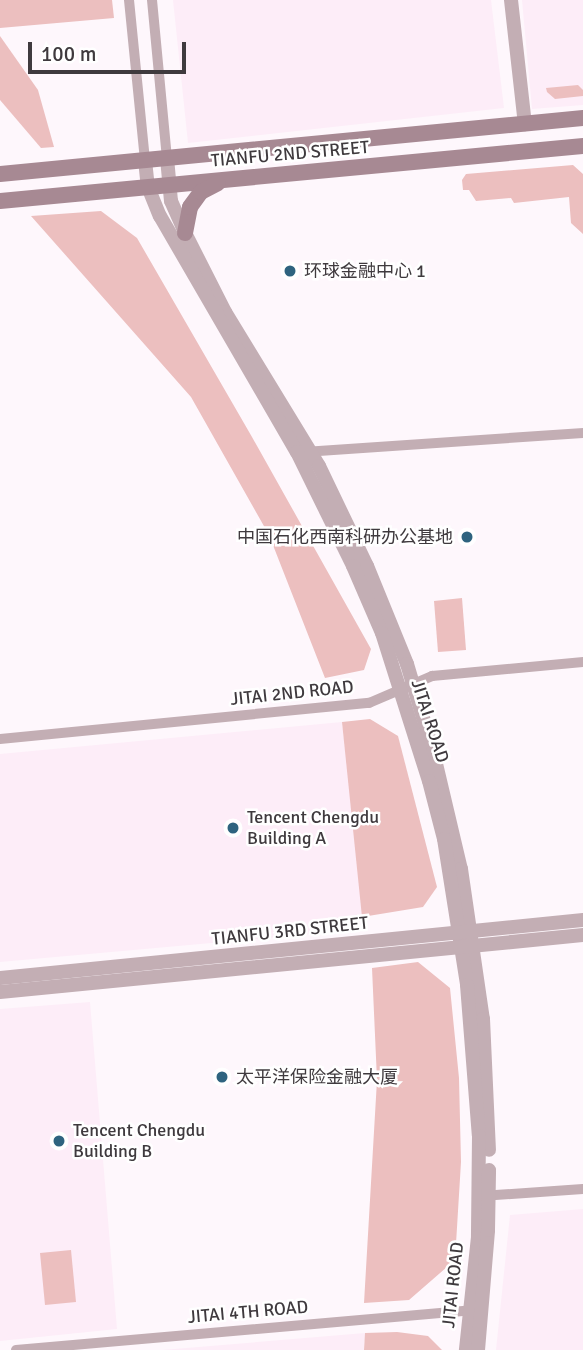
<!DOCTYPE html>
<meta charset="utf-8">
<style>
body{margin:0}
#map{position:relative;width:583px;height:1350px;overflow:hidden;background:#fef7fc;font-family:Signika,"Noto Sans SC",sans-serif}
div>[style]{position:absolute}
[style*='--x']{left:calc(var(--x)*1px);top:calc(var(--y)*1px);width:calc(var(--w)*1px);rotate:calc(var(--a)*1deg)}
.built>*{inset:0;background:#fdedf8}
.green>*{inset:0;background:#ecbfbf}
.minor>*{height:10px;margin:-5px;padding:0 5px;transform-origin:5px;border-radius:5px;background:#c3aeb4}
.tertiary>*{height:14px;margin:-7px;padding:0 7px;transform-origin:7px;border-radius:7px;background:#c3aeb4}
.secondary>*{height:16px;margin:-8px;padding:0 8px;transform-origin:8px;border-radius:8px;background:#a78993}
.dots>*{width:19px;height:19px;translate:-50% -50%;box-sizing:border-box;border:4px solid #fff;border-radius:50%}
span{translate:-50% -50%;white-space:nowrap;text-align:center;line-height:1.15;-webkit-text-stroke:5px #fff;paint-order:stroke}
.street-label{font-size:18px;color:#3f3a3e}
.poi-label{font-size:18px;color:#3f3a3e}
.left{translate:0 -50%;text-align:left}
.right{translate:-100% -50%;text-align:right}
.scale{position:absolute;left:28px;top:42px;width:158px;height:32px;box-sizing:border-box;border:4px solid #3f3a3e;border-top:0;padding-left:9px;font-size:21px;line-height:24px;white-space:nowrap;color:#3f3a3e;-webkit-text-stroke:5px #fff;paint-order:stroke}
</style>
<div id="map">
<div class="built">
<div style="clip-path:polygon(173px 0,491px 0,504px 108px,188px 143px)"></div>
<div style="clip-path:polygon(522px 0,583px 0,583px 105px,532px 109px)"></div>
<div style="clip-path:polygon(342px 722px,367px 929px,0 962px,0 754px)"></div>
<div style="clip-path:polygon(90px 1002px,117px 1329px,0 1341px,0 1009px)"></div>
<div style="clip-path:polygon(583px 1209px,583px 1350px,496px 1350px,510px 1215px)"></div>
<div style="clip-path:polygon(365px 1333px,364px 1350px,162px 1350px)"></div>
</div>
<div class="green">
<div style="clip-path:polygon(0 0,112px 0,114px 18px,0 28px)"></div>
<div style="clip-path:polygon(0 36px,38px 90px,54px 147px,41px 148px,0 100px)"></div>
<div style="clip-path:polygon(578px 85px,583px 90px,583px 96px,555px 99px,547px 92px,546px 88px)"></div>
<div style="clip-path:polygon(573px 165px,583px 174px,583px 234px,571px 223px,569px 197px,514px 203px,511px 198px,476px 201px,469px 190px,463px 190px,462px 180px,466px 174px)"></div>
<div style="clip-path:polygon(101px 211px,137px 238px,252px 437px,371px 649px,364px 670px,325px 678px,269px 535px,191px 397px,31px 216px)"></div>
<div style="clip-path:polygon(462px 598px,466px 650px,438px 652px,434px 601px)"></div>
<div style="clip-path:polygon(370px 719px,398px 736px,437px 887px,423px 907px,362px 917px,342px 722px)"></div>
<div style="clip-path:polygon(418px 962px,450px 988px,459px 1078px,461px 1162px,455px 1260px,409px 1300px,364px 1303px,377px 1080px,372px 968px)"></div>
<div style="clip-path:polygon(71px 1250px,76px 1302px,45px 1305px,40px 1253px)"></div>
<div style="clip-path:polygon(397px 1332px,428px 1336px,442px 1350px,364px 1350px,365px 1333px)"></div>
</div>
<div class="minor">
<div style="--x:129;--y:0;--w:161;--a:84.3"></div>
<div style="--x:152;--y:0;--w:159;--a:84.6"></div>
<div style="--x:304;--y:452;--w:280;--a:-3.9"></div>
<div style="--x:0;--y:739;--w:371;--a:-5.6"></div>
<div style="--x:369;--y:703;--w:69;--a:-23.2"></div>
<div style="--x:432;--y:676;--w:152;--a:-5.3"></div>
<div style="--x:481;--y:1196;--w:102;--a:-3.9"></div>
<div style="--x:16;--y:1350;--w:463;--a:-5"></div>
</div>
<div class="tertiary">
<div style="--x:511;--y:0;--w:125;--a:83.6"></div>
<div style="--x:167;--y:158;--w:43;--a:84.7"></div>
<div style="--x:171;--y:201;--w:35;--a:66"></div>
<div style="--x:185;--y:233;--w:89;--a:63.1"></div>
<div style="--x:225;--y:312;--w:180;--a:58.6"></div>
<div style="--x:319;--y:466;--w:111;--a:64.4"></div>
<div style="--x:367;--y:566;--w:106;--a:67.8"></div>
<div style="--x:407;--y:664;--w:91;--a:73.4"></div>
<div style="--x:433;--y:751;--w:121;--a:76.7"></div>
<div style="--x:461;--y:869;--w:152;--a:81.7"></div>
<div style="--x:483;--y:1019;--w:131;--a:87.4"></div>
<div style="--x:145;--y:160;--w:27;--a:84"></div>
<div style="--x:148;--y:187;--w:31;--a:68"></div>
<div style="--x:160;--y:216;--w:273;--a:59.9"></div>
<div style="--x:297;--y:452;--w:127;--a:63.8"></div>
<div style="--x:353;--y:566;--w:73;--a:66.6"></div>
<div style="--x:382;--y:633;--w:155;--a:72.4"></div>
<div style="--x:429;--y:781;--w:60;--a:75.5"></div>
<div style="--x:444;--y:839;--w:148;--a:81"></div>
<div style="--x:467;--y:985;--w:151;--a:85.5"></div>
<div style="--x:479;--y:1136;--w:101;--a:90.6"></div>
<div style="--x:478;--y:1237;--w:114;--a:96.1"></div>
<div style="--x:0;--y:978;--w:586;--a:-5.68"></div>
<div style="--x:0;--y:992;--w:586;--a:-5.58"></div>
<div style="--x:478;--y:1350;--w:120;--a:-85.2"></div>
<div style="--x:488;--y:1230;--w:60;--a:-89"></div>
</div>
<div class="secondary">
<div style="--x:0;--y:174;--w:586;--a:-5.49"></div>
<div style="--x:0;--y:201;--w:586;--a:-5.39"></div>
<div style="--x:185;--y:233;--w:26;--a:-79"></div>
<div style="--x:190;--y:207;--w:19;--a:-54"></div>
<div style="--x:201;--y:192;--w:19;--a:-28"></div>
</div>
<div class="dots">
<div style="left:290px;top:271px;background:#2e637f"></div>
<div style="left:467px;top:537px;background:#2e637f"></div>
<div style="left:233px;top:828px;background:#2e637f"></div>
<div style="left:222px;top:1077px;background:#2e637f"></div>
<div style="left:59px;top:1141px;background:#2e637f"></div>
</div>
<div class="street-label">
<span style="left:290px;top:154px;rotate:-5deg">TIANFU 2ND STREET</span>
<span style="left:292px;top:693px;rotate:-6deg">JITAI 2ND ROAD</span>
<span style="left:430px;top:721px;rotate:72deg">JITAI ROAD</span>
<span style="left:290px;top:931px;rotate:-6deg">TIANFU 3RD STREET</span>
<span style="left:453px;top:1285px;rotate:-84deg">JITAI ROAD</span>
<span style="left:248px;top:1312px;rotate:-5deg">JITAI 4TH ROAD</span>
</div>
<div class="poi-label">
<span class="left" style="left:304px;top:271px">环球金融中心 1</span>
<span class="right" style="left:453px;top:537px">中国石化西南科研办公基地</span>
<span class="left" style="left:247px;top:828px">Tencent Chengdu<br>Building A</span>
<span class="left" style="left:236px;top:1077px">太平洋保险金融大厦</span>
<span class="left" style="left:73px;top:1141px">Tencent Chengdu<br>Building B</span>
</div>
<div class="scale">100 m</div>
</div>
